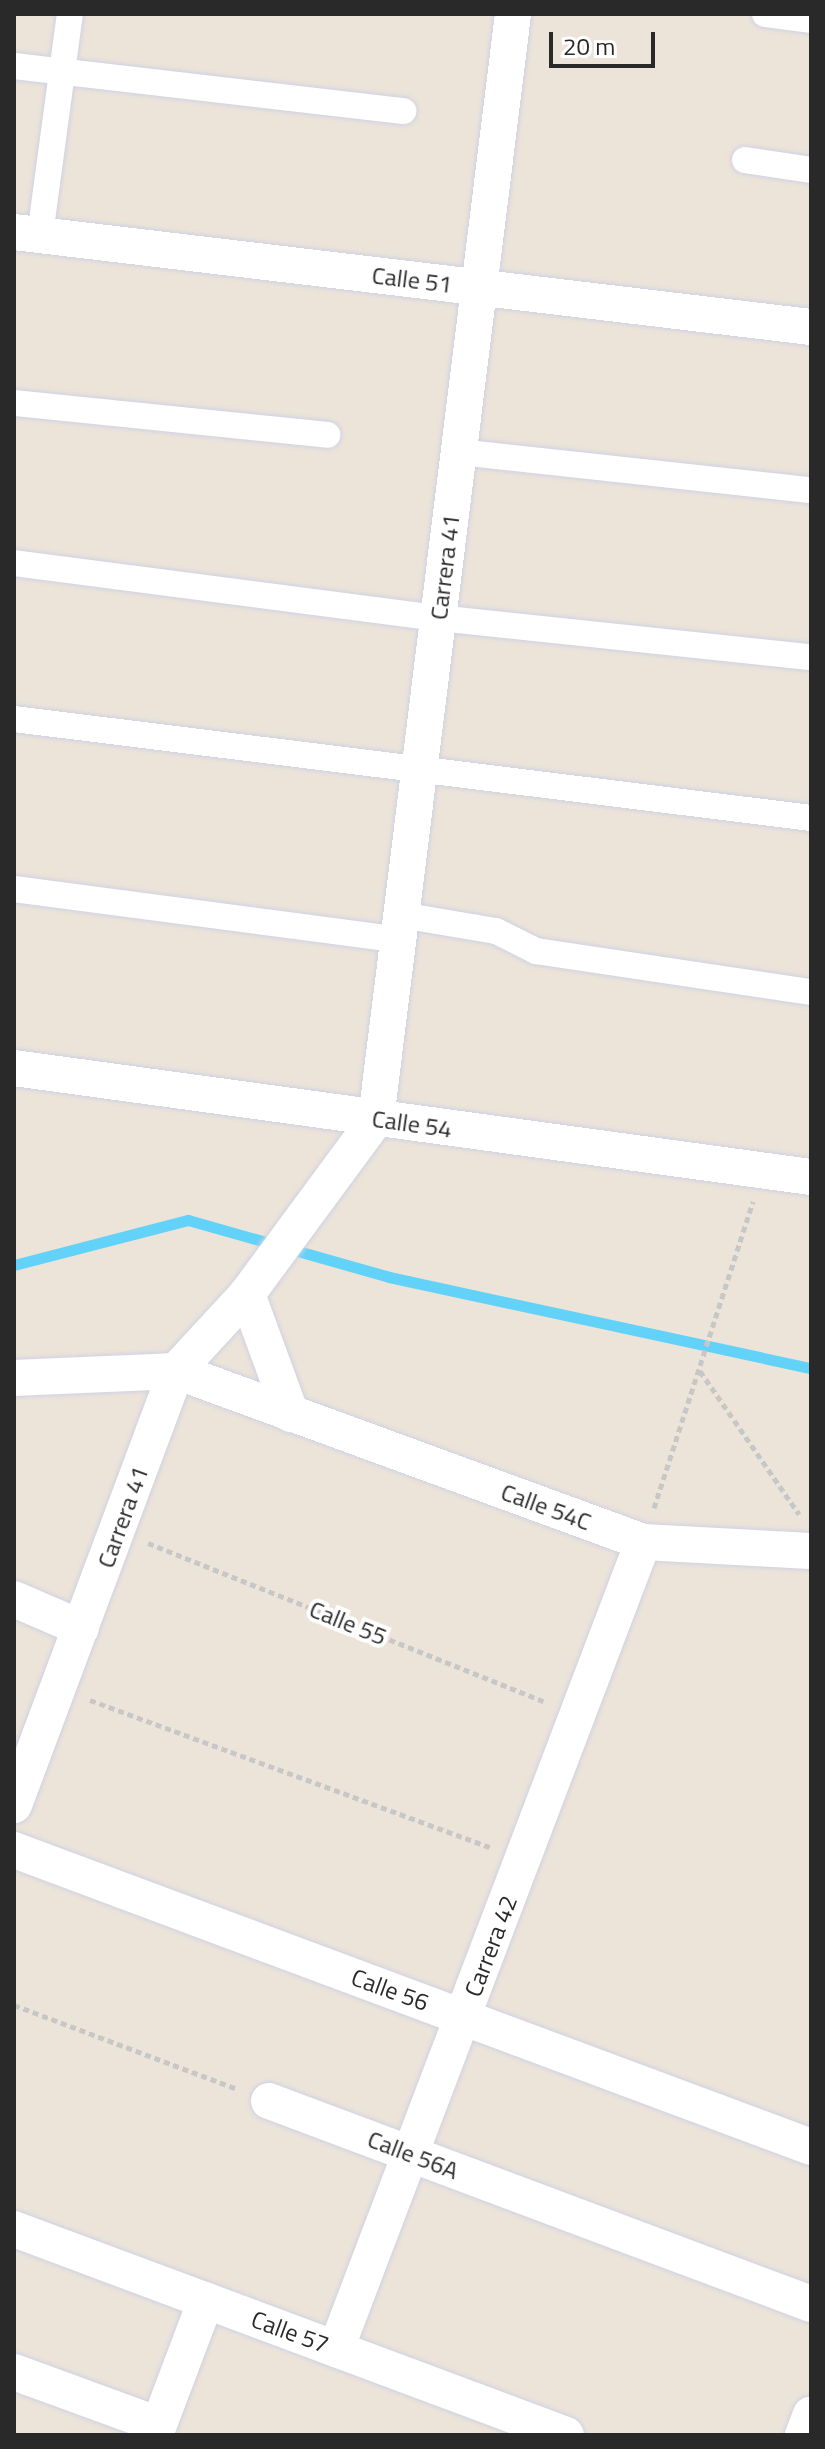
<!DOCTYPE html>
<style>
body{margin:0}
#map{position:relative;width:825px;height:2449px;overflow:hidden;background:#ede4d9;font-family:"Titillium Web",sans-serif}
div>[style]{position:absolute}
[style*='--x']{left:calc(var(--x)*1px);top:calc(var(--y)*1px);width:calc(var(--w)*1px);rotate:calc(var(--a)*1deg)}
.stream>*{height:11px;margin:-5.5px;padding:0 5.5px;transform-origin:5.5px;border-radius:5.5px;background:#62d2f9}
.path>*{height:5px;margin-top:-2.5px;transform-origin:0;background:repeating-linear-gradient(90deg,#c7c7c7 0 6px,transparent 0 10px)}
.roads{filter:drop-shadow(0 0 2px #ced2e3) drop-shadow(0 0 2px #ced2e3)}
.pedestrian>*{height:26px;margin:-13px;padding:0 13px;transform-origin:13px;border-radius:13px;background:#fff}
.minor>*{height:36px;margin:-18px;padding:0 18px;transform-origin:18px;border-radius:18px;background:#fff}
span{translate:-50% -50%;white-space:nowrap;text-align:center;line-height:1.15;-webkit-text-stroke:8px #fff;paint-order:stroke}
.street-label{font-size:24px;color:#292929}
.frame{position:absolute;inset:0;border:16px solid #292929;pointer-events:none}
.scale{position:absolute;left:549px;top:32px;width:106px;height:36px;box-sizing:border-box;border:4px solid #292929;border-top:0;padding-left:10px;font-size:24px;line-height:28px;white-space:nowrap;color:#292929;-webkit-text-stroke:6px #fff;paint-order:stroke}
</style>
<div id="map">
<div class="stream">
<div style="--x:14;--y:1265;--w:180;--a:-14.5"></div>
<div style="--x:188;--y:1220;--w:209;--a:15.8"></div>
<div style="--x:389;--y:1277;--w:432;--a:12.2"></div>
</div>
<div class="path">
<div style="--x:700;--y:1371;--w:174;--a:55.3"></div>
<div style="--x:654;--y:1508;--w:322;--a:-72.1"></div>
<div style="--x:148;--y:1543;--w:426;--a:21.8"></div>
<div style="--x:90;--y:1700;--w:426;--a:20.2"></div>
<div style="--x:14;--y:2005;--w:239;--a:20.6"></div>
</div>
<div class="roads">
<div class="pedestrian">
<div style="--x:765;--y:14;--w:46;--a:7.4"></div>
<div style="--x:14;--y:66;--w:392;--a:6.6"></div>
<div style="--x:745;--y:160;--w:67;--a:8.6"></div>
<div style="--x:40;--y:235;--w:223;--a:-82.3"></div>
<div style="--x:14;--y:403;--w:315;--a:5.8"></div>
<div style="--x:459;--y:452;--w:354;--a:6.2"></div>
<div style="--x:14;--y:563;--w:428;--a:7.4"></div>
<div style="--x:438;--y:618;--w:375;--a:6"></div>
<div style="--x:14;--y:719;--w:803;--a:7.08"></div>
<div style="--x:14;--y:889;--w:388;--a:7.5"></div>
<div style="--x:401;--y:915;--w:96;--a:9.6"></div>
<div style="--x:496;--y:931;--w:45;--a:26.6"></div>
<div style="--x:536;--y:951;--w:278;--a:8.5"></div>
</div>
<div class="minor">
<div style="--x:14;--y:232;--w:803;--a:6.8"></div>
<div style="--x:14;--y:1068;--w:804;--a:7.79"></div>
<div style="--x:247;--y:1294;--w:128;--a:69.9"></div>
<div style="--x:14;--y:1378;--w:162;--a:-2.5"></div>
<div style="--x:176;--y:1371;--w:497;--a:20.1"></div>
<div style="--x:643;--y:1542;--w:168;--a:3.1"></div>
<div style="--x:14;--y:1599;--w:73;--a:23.4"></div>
<div style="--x:14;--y:1805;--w:463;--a:-69.5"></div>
<div style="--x:176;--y:1371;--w:105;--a:-47.3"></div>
<div style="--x:247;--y:1294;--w:217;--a:-53.6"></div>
<div style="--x:376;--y:1119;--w:1113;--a:-82.93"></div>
<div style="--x:14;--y:1850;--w:851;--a:20.44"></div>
<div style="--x:269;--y:2101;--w:579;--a:20.53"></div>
<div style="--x:14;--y:2229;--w:589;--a:20.46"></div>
<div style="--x:336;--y:2349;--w:863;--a:-69.17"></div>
<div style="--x:14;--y:2372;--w:154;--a:20.1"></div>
<div style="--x:155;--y:2435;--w:144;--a:-69.3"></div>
<div style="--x:803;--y:2435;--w:22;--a:-69"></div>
</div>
</div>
<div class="street-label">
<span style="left:412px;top:280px;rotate:7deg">Calle 51</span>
<span style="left:445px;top:567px;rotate:-83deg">Carrera 41</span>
<span style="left:412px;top:1124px;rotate:8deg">Calle 54</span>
<span style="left:546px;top:1507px;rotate:20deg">Calle 54C</span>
<span style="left:123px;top:1517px;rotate:-70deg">Carrera 41</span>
<span style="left:348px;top:1623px;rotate:22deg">Calle 55</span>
<span style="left:491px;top:1946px;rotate:-69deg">Carrera 42</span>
<span style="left:390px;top:1990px;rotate:20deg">Calle 56</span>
<span style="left:413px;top:2155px;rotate:21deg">Calle 56A</span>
<span style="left:290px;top:2332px;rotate:20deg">Calle 57</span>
</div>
<div class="frame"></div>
<div class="scale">20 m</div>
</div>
